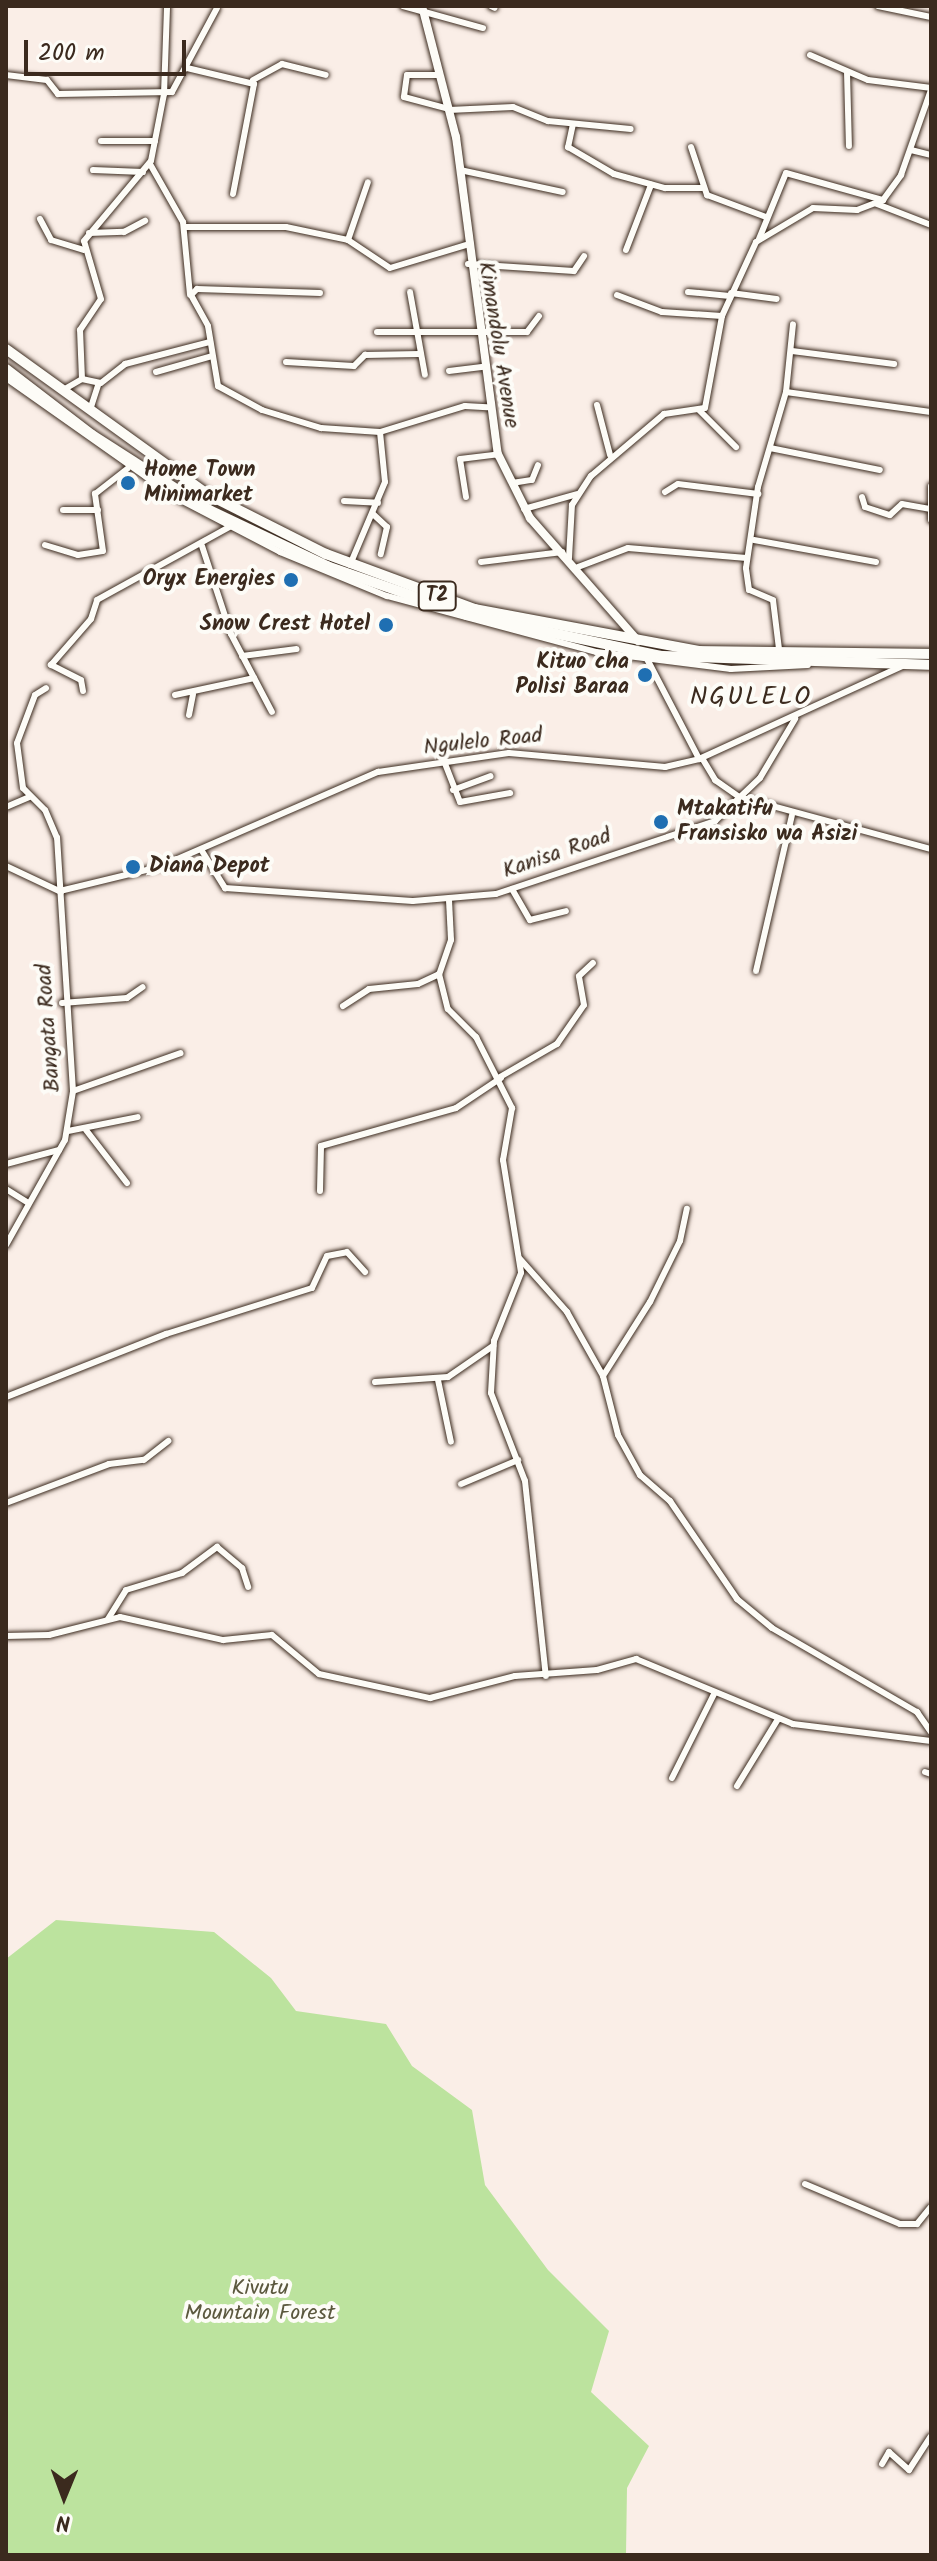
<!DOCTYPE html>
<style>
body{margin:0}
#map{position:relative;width:937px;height:2561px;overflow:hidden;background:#faeee7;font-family:Kalam,sans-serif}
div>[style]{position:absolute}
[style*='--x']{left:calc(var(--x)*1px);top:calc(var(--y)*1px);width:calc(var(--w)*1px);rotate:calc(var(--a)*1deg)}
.green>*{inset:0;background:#bce39e}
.roads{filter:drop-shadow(0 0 2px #3b2a1e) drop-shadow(0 0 2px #3b2a1e)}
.minor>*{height:6px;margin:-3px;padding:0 3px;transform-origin:3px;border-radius:3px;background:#fdfcf7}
.tertiary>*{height:8px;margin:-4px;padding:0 4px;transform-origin:4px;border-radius:4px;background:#fdfcf7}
.trunk>*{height:10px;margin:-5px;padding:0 5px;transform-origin:5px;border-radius:5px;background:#fdfcf7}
.dots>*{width:22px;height:22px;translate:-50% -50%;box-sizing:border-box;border:4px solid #fdfcf7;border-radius:50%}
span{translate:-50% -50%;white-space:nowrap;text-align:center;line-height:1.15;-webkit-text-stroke:8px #fdfcf7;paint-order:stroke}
.shield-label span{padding:2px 6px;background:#fdfcf7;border:2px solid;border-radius:6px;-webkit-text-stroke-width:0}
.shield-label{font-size:20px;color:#3b2a1e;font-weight:700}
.street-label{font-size:22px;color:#3b2a1e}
.poi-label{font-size:22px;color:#3b2a1e;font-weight:700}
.left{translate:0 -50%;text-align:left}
.right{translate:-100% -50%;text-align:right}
.park-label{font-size:22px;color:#5b583e}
.quarter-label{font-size:26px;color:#3b2a1e;letter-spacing:2px}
.frame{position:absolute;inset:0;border:8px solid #3b2a1e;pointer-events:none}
.north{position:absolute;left:24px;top:2457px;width:80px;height:80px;-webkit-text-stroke:6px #fdfcf7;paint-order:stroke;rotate:181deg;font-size:22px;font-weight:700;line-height:32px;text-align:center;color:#3b2a1e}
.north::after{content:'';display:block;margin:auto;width:28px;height:36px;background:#3b2a1e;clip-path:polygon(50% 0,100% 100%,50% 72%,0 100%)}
.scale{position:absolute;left:24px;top:40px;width:162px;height:36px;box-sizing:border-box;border:4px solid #3b2a1e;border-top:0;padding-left:10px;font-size:24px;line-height:28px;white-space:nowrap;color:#3b2a1e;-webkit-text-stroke:6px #fdfcf7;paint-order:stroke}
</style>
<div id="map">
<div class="green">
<div style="clip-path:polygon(56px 1920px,214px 1932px,271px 1978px,296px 2011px,386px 2024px,412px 2066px,472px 2110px,485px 2185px,548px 2270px,609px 2331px,591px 2392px,649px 2446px,627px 2488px,626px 2555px,6px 2555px,6px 1959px)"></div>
</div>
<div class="roads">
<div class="minor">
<div style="--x:403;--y:6;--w:83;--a:15.4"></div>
<div style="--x:491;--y:6;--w:4;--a:27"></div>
<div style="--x:878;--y:6;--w:54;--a:11.7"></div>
<div style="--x:810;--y:55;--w:63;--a:23.3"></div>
<div style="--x:868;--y:80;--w:64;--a:7.2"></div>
<div style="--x:187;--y:68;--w:69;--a:13.4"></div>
<div style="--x:254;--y:84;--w:112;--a:100.8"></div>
<div style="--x:847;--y:72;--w:74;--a:88.5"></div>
<div style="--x:6;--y:75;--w:41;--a:7"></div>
<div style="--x:47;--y:80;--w:18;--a:52"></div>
<div style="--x:58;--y:94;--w:114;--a:-1"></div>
<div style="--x:172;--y:92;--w:95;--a:-61.8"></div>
<div style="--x:439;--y:75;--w:32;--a:180"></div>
<div style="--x:407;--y:75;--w:22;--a:98"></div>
<div style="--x:404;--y:97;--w:47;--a:14.9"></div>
<div style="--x:253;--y:80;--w:33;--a:-29"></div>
<div style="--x:282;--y:64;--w:45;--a:14"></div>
<div style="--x:449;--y:110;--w:64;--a:-2.7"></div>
<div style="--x:513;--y:107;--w:38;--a:22"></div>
<div style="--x:548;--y:121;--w:83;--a:5.5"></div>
<div style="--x:573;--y:124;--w:24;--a:102"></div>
<div style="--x:568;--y:147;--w:53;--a:30.4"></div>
<div style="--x:614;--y:174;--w:53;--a:15.4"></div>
<div style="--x:665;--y:188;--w:37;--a:0"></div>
<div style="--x:101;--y:141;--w:54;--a:0"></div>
<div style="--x:691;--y:147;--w:51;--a:71.6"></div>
<div style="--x:707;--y:195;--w:63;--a:20.4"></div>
<div style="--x:911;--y:150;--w:21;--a:14"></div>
<div style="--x:150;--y:164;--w:67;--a:60.4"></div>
<div style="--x:183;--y:222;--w:73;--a:84.5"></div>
<div style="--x:93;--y:170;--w:50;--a:2.3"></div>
<div style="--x:460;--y:170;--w:105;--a:12.1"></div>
<div style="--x:877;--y:204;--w:58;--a:21.3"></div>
<div style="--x:40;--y:219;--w:24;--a:62"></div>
<div style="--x:51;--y:240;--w:34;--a:17"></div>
<div style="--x:184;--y:227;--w:102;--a:0"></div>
<div style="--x:286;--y:227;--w:63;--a:11.8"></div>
<div style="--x:348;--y:240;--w:50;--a:33.7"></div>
<div style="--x:390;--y:268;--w:79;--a:-16.8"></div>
<div style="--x:89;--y:233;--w:35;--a:-2"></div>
<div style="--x:124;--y:232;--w:24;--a:-28"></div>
<div style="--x:759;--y:239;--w:71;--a:-67.8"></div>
<div style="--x:786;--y:173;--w:101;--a:15.6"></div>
<div style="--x:348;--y:240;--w:61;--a:-71"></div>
<div style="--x:626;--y:250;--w:70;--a:-69"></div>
<div style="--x:468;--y:264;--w:106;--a:3.8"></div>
<div style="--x:574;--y:271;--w:18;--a:-56"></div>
<div style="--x:410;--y:292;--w:84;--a:79.8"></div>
<div style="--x:688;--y:292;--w:42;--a:5.4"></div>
<div style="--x:320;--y:293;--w:123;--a:-178.1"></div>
<div style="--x:197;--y:289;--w:8;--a:135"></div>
<div style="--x:191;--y:295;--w:35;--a:61"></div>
<div style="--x:208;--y:326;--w:61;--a:80.5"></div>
<div style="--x:218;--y:386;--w:50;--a:28.6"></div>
<div style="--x:262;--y:410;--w:62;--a:17"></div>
<div style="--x:321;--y:428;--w:59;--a:3.9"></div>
<div style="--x:380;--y:432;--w:50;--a:84.3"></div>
<div style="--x:385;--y:482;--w:90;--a:112.9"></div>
<div style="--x:731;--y:293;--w:46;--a:7.4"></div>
<div style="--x:617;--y:295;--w:48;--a:20.7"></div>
<div style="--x:662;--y:312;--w:60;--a:3.8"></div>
<div style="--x:377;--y:332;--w:150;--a:0"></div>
<div style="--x:527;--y:332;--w:20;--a:-53"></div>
<div style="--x:792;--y:351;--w:103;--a:7.3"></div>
<div style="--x:286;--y:362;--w:68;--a:3.4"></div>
<div style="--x:354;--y:366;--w:16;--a:-45"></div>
<div style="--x:365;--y:355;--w:54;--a:-1.1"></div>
<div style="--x:449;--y:371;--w:35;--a:-7"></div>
<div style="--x:156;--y:372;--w:58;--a:-15.9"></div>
<div style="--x:6;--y:378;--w:207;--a:35.2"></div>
<div style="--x:175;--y:497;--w:119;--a:27.6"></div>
<div style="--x:280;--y:552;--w:116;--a:22.4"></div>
<div style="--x:387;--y:596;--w:216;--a:15"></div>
<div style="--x:596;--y:652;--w:136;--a:7.2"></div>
<div style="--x:731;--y:669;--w:77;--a:-3"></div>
<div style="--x:82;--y:379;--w:19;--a:12"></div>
<div style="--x:101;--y:383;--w:31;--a:-38"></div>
<div style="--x:125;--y:364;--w:88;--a:-14.5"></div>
<div style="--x:63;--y:390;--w:22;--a:-30"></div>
<div style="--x:82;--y:379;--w:49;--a:-92.3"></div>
<div style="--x:80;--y:330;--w:37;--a:-56"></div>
<div style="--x:101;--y:299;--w:60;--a:-106.3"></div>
<div style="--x:84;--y:241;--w:104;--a:-50.1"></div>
<div style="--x:151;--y:161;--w:68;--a:-79"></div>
<div style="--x:164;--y:94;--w:88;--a:-88"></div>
<div style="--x:786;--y:392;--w:146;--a:7.9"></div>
<div style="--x:597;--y:405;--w:52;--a:75.4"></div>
<div style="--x:90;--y:410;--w:28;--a:-72"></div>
<div style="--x:700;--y:411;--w:51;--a:45"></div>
<div style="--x:380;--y:432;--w:89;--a:-17"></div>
<div style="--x:465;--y:406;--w:22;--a:3"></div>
<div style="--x:770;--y:448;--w:112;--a:11.3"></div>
<div style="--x:512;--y:483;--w:20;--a:-9"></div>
<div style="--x:532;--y:480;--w:16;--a:-68"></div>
<div style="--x:931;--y:486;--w:34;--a:90"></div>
<div style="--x:665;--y:492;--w:15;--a:-32"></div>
<div style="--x:678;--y:484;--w:81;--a:7.1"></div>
<div style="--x:466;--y:497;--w:38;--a:-99"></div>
<div style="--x:460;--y:459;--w:38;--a:-7"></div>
<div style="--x:862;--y:497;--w:10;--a:73"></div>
<div style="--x:865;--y:507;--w:26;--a:18"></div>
<div style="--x:890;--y:515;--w:16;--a:-43"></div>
<div style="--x:902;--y:504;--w:28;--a:10"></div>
<div style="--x:344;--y:501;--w:34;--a:3"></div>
<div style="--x:524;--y:509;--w:55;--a:-15.8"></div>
<div style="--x:63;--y:510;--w:35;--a:0"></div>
<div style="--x:373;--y:514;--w:19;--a:43"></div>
<div style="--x:387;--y:527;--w:28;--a:103"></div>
<div style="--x:754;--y:540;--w:124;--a:10.2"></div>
<div style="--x:45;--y:545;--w:34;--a:17"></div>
<div style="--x:78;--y:555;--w:25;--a:-9"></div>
<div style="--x:103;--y:551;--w:58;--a:-98"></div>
<div style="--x:95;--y:494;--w:41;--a:-38"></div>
<div style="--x:202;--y:546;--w:93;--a:71.8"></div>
<div style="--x:231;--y:634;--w:88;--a:62.3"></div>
<div style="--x:569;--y:558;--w:53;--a:-86.8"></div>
<div style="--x:572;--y:505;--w:35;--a:-57"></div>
<div style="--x:591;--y:476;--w:96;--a:-40.3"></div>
<div style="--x:664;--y:414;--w:41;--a:-8.3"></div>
<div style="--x:705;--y:408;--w:94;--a:-79.5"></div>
<div style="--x:722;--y:316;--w:81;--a:-65.3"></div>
<div style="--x:756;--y:242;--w:66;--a:-30.8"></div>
<div style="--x:813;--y:208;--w:44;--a:2.6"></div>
<div style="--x:857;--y:210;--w:28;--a:-21"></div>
<div style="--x:883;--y:200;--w:31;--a:-54"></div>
<div style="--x:901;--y:175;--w:90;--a:-70.6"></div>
<div style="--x:481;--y:562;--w:82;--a:-7"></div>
<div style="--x:578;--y:567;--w:53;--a:-20.8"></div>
<div style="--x:628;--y:548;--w:119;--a:4.8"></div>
<div style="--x:779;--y:649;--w:49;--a:-97"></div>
<div style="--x:773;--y:600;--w:26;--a:-157"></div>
<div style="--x:749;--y:590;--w:22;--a:-98"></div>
<div style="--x:746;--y:568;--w:82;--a:-81.6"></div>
<div style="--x:758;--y:487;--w:99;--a:-73.6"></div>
<div style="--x:786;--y:392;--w:68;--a:-84.1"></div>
<div style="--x:242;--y:656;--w:55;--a:-7.3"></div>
<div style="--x:647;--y:659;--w:113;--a:62.5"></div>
<div style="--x:83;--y:691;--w:11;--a:-100"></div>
<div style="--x:81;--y:680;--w:34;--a:-153"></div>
<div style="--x:51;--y:665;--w:61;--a:-49"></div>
<div style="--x:91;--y:619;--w:20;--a:-72"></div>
<div style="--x:97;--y:600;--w:151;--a:-28.9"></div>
<div style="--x:175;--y:695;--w:81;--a:-12.1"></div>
<div style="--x:189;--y:715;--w:21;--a:-79"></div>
<div style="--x:702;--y:758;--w:26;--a:59"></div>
<div style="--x:715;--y:780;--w:29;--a:35"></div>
<div style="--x:739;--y:797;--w:199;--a:15.2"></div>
<div style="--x:444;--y:761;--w:44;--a:68.7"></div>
<div style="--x:460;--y:802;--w:51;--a:-10.2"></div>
<div style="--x:453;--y:790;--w:40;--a:-20.2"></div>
<div style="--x:6;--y:807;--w:26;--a:-23"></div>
<div style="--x:202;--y:851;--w:44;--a:58.1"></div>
<div style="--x:225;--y:888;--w:188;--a:4"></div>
<div style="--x:413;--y:901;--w:83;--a:-4.8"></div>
<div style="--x:496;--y:894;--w:231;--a:-18.4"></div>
<div style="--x:715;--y:821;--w:62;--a:-43.7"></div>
<div style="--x:760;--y:778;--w:69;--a:-59.3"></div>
<div style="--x:6;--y:866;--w:61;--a:25.3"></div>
<div style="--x:512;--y:889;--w:36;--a:60"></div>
<div style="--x:530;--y:920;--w:37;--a:-14"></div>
<div style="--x:64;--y:890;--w:98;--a:-13.6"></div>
<div style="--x:159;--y:867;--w:239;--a:-23.5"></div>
<div style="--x:378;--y:772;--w:132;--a:-8.3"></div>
<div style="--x:509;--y:753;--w:157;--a:5.1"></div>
<div style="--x:665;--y:767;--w:35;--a:-13"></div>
<div style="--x:699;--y:759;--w:226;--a:-24.6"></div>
<div style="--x:449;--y:900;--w:40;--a:87.1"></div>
<div style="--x:451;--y:940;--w:36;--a:109"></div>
<div style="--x:439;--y:974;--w:36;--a:76"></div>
<div style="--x:448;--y:1009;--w:40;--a:45"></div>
<div style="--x:476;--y:1037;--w:80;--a:63.1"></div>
<div style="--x:512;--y:1108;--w:53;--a:99.8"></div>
<div style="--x:503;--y:1160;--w:114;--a:80.9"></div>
<div style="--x:521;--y:1273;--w:73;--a:111.7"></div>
<div style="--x:494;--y:1341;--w:52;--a:93.3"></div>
<div style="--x:491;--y:1393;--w:94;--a:68.9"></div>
<div style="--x:525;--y:1481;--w:196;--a:83.9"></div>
<div style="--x:756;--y:971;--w:160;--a:-77"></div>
<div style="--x:62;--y:1003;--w:65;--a:-4.4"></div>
<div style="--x:127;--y:998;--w:19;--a:-35"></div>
<div style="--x:343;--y:1006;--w:31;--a:-33"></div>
<div style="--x:369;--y:989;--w:49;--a:-5.8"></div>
<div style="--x:418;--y:984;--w:23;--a:-25"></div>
<div style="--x:500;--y:1077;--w:66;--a:-30.1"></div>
<div style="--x:557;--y:1044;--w:47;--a:-55.3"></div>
<div style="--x:584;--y:1005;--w:29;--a:-100"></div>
<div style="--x:579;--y:976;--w:19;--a:-43"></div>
<div style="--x:73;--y:1091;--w:114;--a:-19.4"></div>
<div style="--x:86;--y:1130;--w:67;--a:52.3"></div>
<div style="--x:68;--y:1131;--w:71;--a:-11.3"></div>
<div style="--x:6;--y:1164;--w:55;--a:-14.8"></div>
<div style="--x:6;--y:1189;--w:25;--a:32"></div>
<div style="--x:320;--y:1191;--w:45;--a:-88.7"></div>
<div style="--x:321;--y:1146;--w:140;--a:-15.7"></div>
<div style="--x:456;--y:1108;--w:54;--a:-33.7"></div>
<div style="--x:6;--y:1245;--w:120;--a:-60.7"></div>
<div style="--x:65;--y:1140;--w:50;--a:-80.7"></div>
<div style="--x:73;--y:1091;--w:254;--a:-93.6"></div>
<div style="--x:57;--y:838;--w:30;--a:-113"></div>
<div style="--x:45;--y:810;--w:31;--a:-135"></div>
<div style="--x:23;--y:788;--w:45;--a:-97.6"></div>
<div style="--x:17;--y:743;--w:51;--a:-69.4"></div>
<div style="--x:35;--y:695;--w:13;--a:-32"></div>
<div style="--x:520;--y:1259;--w:71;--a:48.4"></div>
<div style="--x:567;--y:1312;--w:73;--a:60.6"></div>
<div style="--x:603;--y:1376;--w:61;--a:75.7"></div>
<div style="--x:618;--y:1435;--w:46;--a:61.2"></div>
<div style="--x:640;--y:1475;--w:40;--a:41"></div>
<div style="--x:670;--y:1501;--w:119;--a:55.6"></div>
<div style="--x:737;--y:1599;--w:45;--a:39.6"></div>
<div style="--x:772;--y:1628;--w:168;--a:30.1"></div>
<div style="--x:917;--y:1712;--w:24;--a:55"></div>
<div style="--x:603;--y:1376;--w:88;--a:-57.6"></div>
<div style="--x:650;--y:1302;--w:68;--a:-63.8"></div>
<div style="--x:680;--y:1241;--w:33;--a:-78"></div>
<div style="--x:438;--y:1380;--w:63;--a:78.2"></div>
<div style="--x:375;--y:1382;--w:73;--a:-3.9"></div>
<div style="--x:448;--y:1377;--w:55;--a:-34.6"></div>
<div style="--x:6;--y:1397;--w:172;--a:-21.5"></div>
<div style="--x:166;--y:1334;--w:153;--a:-17.5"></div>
<div style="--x:312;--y:1288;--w:35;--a:-65"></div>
<div style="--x:327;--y:1256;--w:20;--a:-11"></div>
<div style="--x:347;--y:1252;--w:27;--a:48"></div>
<div style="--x:461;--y:1484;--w:62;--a:-22.8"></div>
<div style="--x:6;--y:1503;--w:110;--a:-20.7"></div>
<div style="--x:109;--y:1464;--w:35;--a:-7"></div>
<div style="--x:144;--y:1460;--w:31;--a:-38"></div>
<div style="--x:108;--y:1619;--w:34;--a:-58"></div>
<div style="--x:126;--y:1590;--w:59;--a:-16.9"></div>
<div style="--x:182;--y:1573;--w:44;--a:-36.6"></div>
<div style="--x:217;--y:1547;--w:33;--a:40"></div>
<div style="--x:242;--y:1568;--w:20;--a:72"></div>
<div style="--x:6;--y:1636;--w:43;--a:-1.3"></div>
<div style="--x:49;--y:1635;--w:73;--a:-14.2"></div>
<div style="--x:120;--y:1617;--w:106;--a:12.6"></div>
<div style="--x:223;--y:1640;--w:49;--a:-5.8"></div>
<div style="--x:272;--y:1635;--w:61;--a:39.7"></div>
<div style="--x:319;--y:1674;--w:114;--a:12.2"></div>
<div style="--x:430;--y:1698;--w:88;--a:-14.5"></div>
<div style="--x:515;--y:1676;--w:82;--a:-4.2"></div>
<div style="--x:597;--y:1670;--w:41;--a:-15.8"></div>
<div style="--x:636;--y:1659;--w:170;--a:22.5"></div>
<div style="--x:793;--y:1724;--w:139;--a:7"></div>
<div style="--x:925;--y:1772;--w:6;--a:18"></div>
<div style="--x:672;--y:1778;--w:94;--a:-63.4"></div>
<div style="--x:737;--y:1786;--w:79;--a:-58.5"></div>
<div style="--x:805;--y:2184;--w:103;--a:22.8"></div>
<div style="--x:900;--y:2224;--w:17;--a:0"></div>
<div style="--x:917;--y:2224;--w:22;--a:-51"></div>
<div style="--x:882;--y:2464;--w:14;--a:-60"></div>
<div style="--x:889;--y:2452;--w:27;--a:42"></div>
<div style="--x:909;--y:2470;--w:40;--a:-57.1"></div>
</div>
<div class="tertiary">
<div style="--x:422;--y:6;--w:135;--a:75.5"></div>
<div style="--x:456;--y:137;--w:320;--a:82.5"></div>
<div style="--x:498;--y:454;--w:72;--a:63.4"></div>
<div style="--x:530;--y:518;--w:164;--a:48.7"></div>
</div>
<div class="trunk">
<div style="--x:6;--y:349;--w:248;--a:35.8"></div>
<div style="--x:207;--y:494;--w:133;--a:26.8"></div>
<div style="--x:326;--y:554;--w:159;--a:20.3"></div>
<div style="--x:475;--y:609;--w:228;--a:10.6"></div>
<div style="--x:699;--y:651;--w:232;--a:0.7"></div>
<div style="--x:6;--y:369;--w:108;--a:37.5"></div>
<div style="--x:92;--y:435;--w:139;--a:32.7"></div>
<div style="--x:209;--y:510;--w:131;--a:25.4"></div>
<div style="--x:327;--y:566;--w:148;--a:19.3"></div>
<div style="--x:467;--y:615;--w:198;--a:11.9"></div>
<div style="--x:661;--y:656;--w:270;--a:1.9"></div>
</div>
</div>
<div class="dots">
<div style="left:128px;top:483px;background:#1f6fb2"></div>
<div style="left:291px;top:580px;background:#1f6fb2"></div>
<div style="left:386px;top:625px;background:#1f6fb2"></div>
<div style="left:645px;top:675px;background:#1f6fb2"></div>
<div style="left:661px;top:822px;background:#1f6fb2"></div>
<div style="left:133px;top:867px;background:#1f6fb2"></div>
</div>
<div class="shield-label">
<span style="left:437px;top:596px">T2</span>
</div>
<div class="street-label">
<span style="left:498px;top:345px;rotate:81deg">Kimandolu Avenue</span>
<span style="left:483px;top:742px;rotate:-6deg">Ngulelo Road</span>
<span style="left:557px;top:854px;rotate:-19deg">Kanisa Road</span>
<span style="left:49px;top:1028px;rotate:-94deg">Bangata Road</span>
</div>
<div class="poi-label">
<span class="left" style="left:144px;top:483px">Home Town<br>Minimarket</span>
<span class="right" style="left:275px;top:580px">Oryx Energies</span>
<span class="right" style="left:370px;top:625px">Snow Crest Hotel</span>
<span class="right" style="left:629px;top:675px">Kituo cha<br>Polisi Baraa</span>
<span class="left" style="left:677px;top:822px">Mtakatifu<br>Fransisko wa Asizi</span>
<span class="left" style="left:149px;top:867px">Diana Depot</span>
</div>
<div class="park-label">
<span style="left:260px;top:2301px">Kivutu<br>Mountain Forest</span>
</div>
<div class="quarter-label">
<span style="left:751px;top:698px">NGULELO</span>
</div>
<div class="frame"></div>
<div class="north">N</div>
<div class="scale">200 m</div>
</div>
